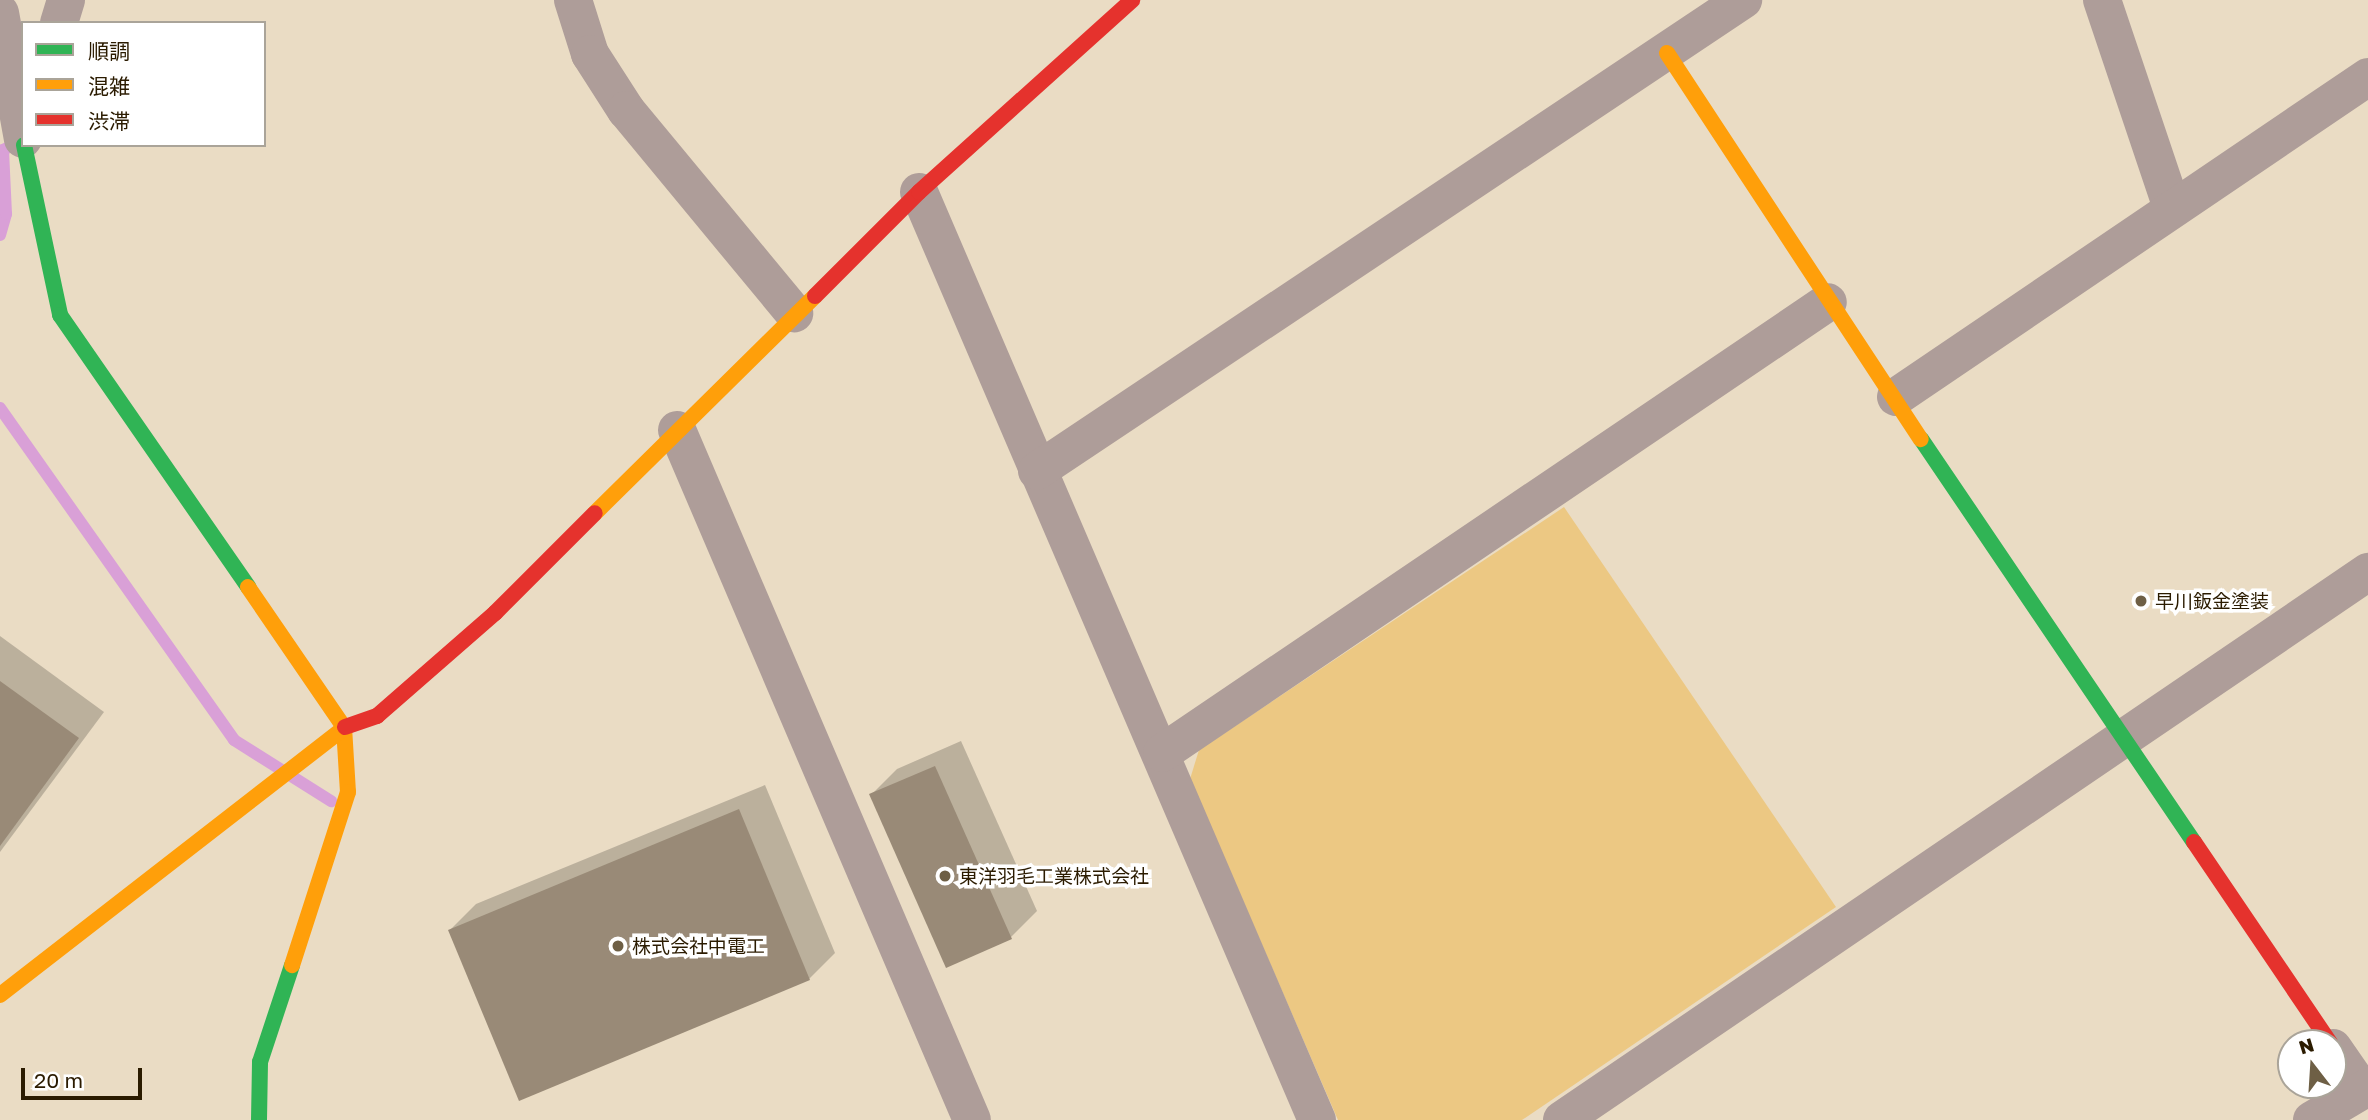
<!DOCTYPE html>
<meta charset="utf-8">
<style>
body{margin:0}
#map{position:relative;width:2368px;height:1120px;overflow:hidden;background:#eadcc4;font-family:"Golos Text","Noto Sans JP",sans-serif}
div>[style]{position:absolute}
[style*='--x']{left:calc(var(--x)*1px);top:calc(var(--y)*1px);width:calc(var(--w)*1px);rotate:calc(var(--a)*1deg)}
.green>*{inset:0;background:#ecc883}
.shadow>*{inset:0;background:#0003}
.stream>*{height:12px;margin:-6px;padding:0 6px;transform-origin:6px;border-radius:6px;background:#d9a0d7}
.building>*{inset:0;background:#998a77}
.street>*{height:38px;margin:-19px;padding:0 19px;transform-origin:19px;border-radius:19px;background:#ae9d99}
.fast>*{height:16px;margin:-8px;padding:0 8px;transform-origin:8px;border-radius:8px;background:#30b455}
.slow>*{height:16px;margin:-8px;padding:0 8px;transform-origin:8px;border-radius:8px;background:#ff9f0a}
.jam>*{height:16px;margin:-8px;padding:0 8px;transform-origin:8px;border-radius:8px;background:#e5322d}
.dots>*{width:19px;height:19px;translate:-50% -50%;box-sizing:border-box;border:4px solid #fff;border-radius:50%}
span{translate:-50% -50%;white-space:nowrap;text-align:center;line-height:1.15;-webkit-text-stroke:7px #fff;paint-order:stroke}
.poi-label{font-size:19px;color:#2b1b00}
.left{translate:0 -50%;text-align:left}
.legend{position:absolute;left:21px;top:21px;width:245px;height:126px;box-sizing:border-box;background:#fff;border:2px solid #aaa499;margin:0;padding:9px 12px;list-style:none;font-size:21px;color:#2b1b00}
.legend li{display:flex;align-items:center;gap:14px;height:35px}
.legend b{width:35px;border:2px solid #aaa499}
.north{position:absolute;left:2277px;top:1029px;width:70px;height:70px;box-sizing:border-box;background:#fff;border:2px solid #aaa499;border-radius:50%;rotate:343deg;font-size:19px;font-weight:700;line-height:28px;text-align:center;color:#2b1b00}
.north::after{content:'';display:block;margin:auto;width:24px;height:32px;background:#6e5f45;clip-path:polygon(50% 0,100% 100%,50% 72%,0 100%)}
.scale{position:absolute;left:21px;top:1068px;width:121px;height:32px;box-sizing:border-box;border:4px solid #2b1b00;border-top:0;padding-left:9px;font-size:21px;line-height:24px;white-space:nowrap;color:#2b1b00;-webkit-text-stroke:5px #fff;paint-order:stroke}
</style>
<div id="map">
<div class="green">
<div style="clip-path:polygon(1564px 507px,1836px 907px,1522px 1120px,1338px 1120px,1190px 779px,1199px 750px)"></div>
</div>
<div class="shadow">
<div style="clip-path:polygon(0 636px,104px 712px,0 852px)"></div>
<div style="clip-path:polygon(961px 741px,1037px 911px,1011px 937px,871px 795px,897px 769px)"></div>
<div style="clip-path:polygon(765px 785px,835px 953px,809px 979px,450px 930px,476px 904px)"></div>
</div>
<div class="stream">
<div style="--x:0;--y:235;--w:22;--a:-74"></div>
<div style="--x:6;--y:214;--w:64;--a:-92.7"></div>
<div style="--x:3;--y:150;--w:18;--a:-27"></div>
<div style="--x:0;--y:408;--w:406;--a:54.8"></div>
<div style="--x:234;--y:740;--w:115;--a:32.2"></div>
</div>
<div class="building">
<div style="clip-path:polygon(0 681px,79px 738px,0 846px)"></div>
<div style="clip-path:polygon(935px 766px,1012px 939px,946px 968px,869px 794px)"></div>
<div style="clip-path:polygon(739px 809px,810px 980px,519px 1101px,448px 930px)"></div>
</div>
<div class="street">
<div style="--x:573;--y:0;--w:57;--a:72.5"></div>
<div style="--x:590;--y:54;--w:67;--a:57.3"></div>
<div style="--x:626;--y:110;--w:264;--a:50.4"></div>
<div style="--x:2102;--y:0;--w:219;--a:71.4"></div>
<div style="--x:0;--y:13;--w:128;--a:79.7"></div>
<div style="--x:59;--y:23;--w:24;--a:-73"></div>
<div style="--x:919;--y:192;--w:1010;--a:66.79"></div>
<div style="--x:1896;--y:397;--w:570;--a:-34.14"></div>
<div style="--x:677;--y:430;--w:750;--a:66.85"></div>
<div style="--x:1037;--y:471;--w:849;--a:-33.71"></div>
<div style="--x:1162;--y:753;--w:804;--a:-34.1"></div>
<div style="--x:2333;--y:1048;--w:51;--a:55.4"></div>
<div style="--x:1562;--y:1120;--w:975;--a:-34.21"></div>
<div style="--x:2312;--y:1120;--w:65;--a:-30.5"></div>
</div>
<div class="fast">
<div style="--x:24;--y:145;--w:174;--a:78"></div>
<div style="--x:60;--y:315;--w:331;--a:55.3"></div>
<div style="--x:1921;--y:439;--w:487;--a:55.9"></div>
<div style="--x:259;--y:1120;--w:58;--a:-89"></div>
<div style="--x:260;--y:1062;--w:102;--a:-71.7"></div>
</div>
<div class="slow">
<div style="--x:1667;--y:53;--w:462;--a:56.7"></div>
<div style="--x:595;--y:513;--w:309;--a:-44.6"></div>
<div style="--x:248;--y:587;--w:170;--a:55.6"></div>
<div style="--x:344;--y:727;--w:65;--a:86.5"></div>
<div style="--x:348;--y:792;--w:182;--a:107.9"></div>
<div style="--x:0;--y:995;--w:437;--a:-37.8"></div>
</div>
<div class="jam">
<div style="--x:815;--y:296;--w:147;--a:-45"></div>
<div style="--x:919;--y:192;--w:287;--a:-42"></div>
<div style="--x:345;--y:727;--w:34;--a:-19"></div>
<div style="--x:377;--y:716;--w:157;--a:-41.1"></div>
<div style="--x:495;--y:613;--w:141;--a:-45"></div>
<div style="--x:2194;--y:842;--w:243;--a:55.9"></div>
</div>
<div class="dots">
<div style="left:2141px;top:601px;background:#6e5f45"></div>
<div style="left:945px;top:876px;background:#6e5f45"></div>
<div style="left:618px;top:946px;background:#6e5f45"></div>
</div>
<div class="poi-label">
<span class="left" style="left:2155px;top:601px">早川鈑金塗装</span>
<span class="left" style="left:959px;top:876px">東洋羽毛工業株式会社</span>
<span class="left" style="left:632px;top:946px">株式会社中電工</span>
</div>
<ul class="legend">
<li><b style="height:9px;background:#30b455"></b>順調</li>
<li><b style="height:9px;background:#ff9f0a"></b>混雑</li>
<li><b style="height:9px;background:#e5322d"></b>渋滞</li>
</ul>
<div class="north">N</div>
<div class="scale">20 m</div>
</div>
